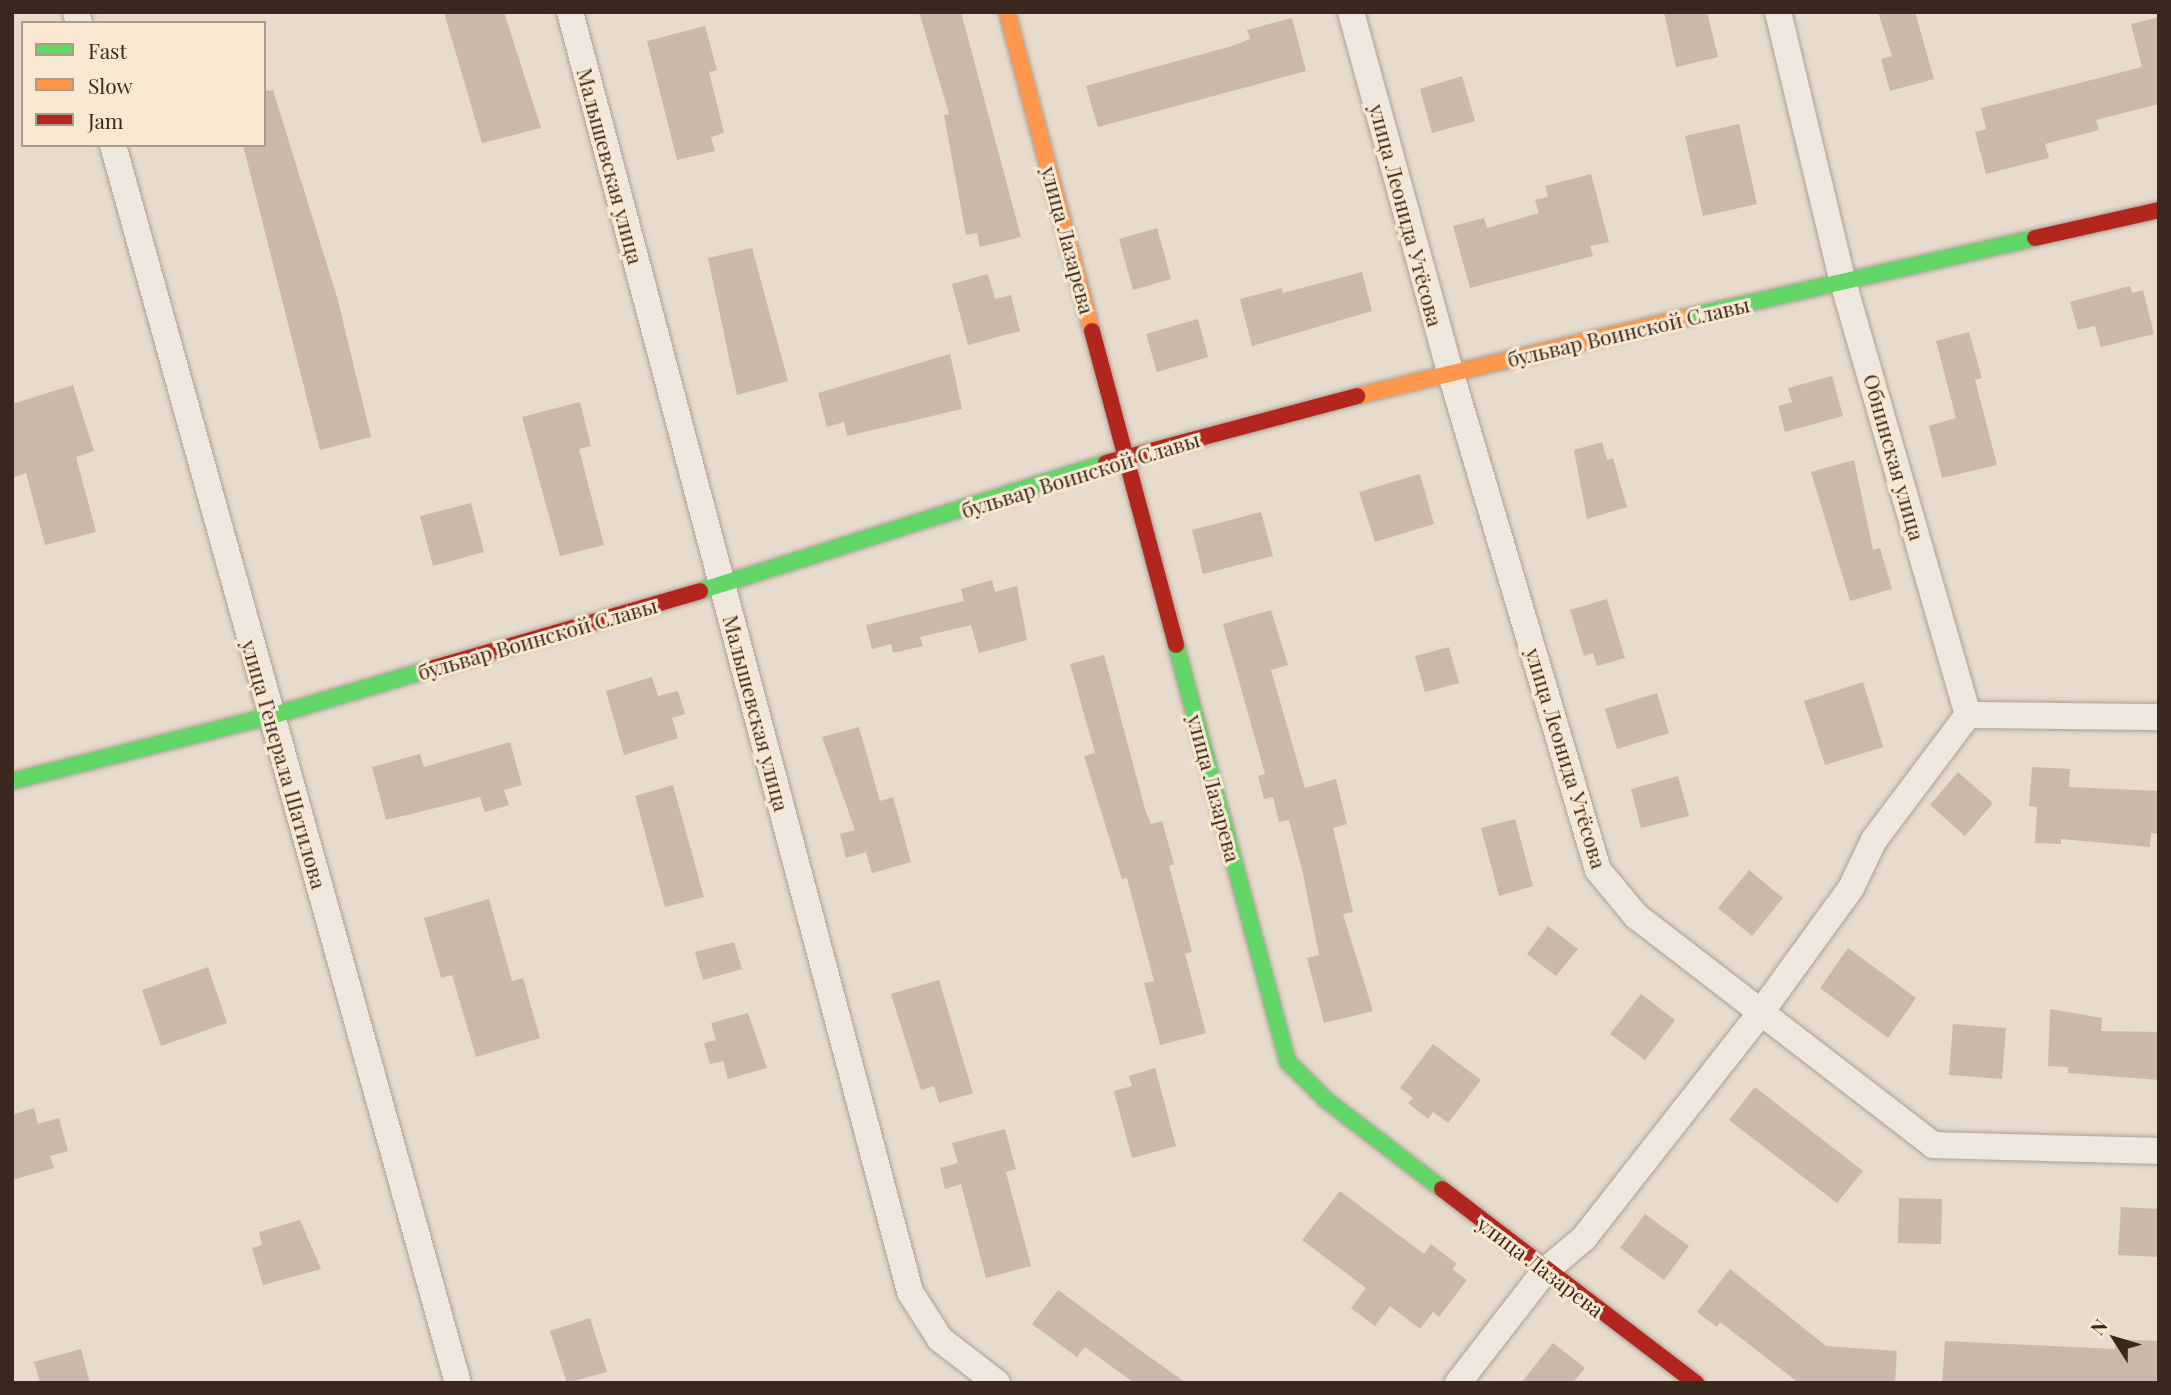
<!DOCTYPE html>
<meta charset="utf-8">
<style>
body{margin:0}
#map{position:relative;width:2171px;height:1395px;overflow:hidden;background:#e6dbcc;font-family:"Playfair Display",serif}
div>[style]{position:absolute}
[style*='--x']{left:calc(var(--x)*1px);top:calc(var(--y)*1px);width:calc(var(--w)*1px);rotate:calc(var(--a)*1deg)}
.building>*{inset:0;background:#cab8ad}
.roads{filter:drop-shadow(0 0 2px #aba096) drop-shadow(0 0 2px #aba096)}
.street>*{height:26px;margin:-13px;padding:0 13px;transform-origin:13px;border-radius:13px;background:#eee7de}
.fast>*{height:16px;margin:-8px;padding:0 8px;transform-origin:8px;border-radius:8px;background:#63d668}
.slow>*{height:16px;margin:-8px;padding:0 8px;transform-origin:8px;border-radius:8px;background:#ff974d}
.jam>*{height:16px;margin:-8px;padding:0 8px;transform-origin:8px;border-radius:8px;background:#b3261e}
span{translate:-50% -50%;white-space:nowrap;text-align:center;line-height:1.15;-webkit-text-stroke:6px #f8e8d2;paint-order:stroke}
.street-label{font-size:21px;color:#3a271d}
.frame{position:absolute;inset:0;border:14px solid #3a271d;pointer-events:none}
.legend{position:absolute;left:21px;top:21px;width:245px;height:126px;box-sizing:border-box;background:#f8e8d2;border:2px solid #ac9b8a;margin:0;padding:9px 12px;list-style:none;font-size:21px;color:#3a271d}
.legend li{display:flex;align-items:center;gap:14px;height:35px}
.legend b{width:35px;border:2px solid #ac9b8a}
.north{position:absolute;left:2080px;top:1304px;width:70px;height:70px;-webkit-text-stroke:5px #f8e8d2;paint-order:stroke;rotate:307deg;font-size:19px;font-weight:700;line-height:28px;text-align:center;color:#3a271d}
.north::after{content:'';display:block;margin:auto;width:24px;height:32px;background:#3a271d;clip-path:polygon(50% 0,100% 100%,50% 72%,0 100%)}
</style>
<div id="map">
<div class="building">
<div style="clip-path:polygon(444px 12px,504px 12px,541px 128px,482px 143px)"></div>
<div style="clip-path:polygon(919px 12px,961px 12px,1021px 237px,980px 247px,977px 233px,966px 235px,944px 115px,949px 114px)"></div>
<div style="clip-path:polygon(1664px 12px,1707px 12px,1718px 57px,1676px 67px)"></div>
<div style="clip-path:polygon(1878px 12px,1915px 12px,1934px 79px,1890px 91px,1881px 59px,1892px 56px)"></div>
<div style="clip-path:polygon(2159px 17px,2159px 104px,2096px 120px,2099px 130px,2045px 144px,2049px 158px,1986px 174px,1975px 132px,1986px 129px,1981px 108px,2142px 67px,2131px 24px)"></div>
<div style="clip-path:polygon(1292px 18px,1306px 71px,1098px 127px,1086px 86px,1232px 46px,1250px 39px,1247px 30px)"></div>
<div style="clip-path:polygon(705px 26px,717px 70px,709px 72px,724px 133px,711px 137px,715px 151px,677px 160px,647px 41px)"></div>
<div style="clip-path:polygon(1462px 76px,1475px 121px,1432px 133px,1420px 89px)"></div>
<div style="clip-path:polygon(273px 90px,337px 297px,371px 437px,320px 450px,243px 145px,264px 145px,264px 91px)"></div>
<div style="clip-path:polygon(1739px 124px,1757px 204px,1703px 216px,1685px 136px)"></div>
<div style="clip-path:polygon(1591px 174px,1609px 242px,1590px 246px,1593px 256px,1470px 288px,1453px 226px,1484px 218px,1487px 228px,1539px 213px,1535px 200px,1548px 197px,1545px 186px)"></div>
<div style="clip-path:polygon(1157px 228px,1171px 279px,1133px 290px,1119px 239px)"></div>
<div style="clip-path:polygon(752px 248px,788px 381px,737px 395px,708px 258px)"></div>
<div style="clip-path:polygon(1362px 272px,1372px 311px,1252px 346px,1240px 299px,1282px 288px,1283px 293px)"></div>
<div style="clip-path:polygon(988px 274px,995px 299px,1011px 295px,1020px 331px,968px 345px,952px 284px)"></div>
<div style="clip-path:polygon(2130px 286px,2132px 293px,2143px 290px,2154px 334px,2101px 347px,2095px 326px,2078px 330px,2070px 302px)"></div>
<div style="clip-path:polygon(1198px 319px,1208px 357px,1157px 372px,1146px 334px)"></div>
<div style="clip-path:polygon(1969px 332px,1982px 378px,1975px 380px,1997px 465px,1942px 478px,1929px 426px,1956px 418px,1936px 341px)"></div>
<div style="clip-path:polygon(950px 354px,962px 409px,847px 436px,844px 422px,827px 427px,818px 393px)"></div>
<div style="clip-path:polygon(1832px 376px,1843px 416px,1785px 432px,1778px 406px,1792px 402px,1788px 388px)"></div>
<div style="clip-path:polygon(73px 385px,94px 451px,76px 457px,96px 532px,45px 545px,26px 473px,12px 478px,12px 404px)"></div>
<div style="clip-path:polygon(580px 402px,591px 446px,579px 449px,604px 545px,560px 556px,522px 417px)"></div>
<div style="clip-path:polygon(1602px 442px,1607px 460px,1613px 458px,1627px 507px,1587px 519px,1574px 450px)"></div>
<div style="clip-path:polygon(1854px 460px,1873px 550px,1880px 548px,1892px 589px,1850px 601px,1811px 472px)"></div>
<div style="clip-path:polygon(1420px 474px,1434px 524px,1375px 542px,1359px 492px)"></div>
<div style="clip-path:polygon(471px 503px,484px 552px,433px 566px,420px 516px)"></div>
<div style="clip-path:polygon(1261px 512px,1273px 556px,1203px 574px,1192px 530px)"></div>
<div style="clip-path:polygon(992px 580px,995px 592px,1017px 586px,1027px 640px,979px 653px,971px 625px,920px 637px,923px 646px,893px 653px,891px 644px,872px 649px,866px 625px,964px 601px,961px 589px)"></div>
<div style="clip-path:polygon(1607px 599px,1625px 658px,1597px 666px,1593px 653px,1584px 656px,1570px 610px)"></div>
<div style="clip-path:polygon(1271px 610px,1288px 665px,1271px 670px,1305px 788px,1336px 779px,1347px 824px,1333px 828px,1353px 912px,1343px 914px,1373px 1011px,1324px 1023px,1307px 958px,1319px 955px,1303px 874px,1289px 820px,1279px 822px,1273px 797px,1264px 799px,1258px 776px,1265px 774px,1223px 624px)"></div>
<div style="clip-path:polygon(1449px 647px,1459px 683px,1425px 692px,1415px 656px)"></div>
<div style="clip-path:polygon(1104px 655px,1145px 809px,1151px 824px,1162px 821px,1174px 864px,1169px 866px,1192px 952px,1185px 954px,1206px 1033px,1160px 1045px,1144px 983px,1154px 981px,1127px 878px,1122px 879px,1084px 756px,1095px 753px,1070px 664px)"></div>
<div style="clip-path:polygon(652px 677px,658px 696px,678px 691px,685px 714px,672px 718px,678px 738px,624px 755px,606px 691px)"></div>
<div style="clip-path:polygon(1863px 682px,1883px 747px,1825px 765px,1804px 701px)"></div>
<div style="clip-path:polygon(1657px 693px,1669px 733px,1617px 749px,1605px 709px)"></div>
<div style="clip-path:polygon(859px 727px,880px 801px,893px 797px,911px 862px,872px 873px,866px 852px,846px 858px,840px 834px,855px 830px,822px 737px)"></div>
<div style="clip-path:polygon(510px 742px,522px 785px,504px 790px,509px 805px,485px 812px,480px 797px,386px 820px,372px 767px,420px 754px,424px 767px)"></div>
<div style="clip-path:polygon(2032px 767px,2070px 769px,2069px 787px,2159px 791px,2159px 834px,2151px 833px,2150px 847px,2061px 839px,2061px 844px,2035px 843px,2037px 807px,2029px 806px)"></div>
<div style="clip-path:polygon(1958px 772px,1993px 803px,1965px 836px,1930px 805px)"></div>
<div style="clip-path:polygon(1678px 776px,1689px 816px,1641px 828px,1631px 789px)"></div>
<div style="clip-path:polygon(673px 785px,704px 897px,665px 907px,635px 796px)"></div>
<div style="clip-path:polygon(1515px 819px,1533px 886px,1499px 896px,1481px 828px)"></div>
<div style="clip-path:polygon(1749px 870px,1783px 898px,1752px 936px,1718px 908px)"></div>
<div style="clip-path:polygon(489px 899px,512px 981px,523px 978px,540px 1038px,476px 1057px,452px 975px,441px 978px,424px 918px)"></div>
<div style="clip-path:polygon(1548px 926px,1578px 949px,1556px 976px,1527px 954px)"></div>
<div style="clip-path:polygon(734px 942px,742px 969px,703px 980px,695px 952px)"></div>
<div style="clip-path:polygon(1848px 948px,1916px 998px,1888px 1038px,1820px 988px)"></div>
<div style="clip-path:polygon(208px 967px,227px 1023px,161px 1046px,142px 990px)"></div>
<div style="clip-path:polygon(939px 980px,973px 1093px,939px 1103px,934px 1086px,921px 1090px,891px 994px)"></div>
<div style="clip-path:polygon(1641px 994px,1675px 1020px,1645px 1060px,1610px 1034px)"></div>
<div style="clip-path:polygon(2050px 1009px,2102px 1018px,2101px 1031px,2159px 1032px,2159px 1080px,2068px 1073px,2068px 1067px,2048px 1066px)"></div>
<div style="clip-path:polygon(748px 1013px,767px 1068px,728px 1079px,723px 1061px,710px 1064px,704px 1043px,716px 1040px,711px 1023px)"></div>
<div style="clip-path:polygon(1953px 1024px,2006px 1028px,2002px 1079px,1949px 1075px)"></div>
<div style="clip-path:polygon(1433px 1044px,1481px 1080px,1448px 1123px,1433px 1112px,1428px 1119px,1408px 1103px,1413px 1098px,1400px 1088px)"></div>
<div style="clip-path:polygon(1155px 1068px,1176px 1146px,1132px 1158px,1114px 1091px,1132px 1086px,1129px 1076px)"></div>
<div style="clip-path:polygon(1755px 1087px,1863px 1171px,1837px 1203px,1729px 1120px)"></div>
<div style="clip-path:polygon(34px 1108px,38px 1124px,59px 1118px,68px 1151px,50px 1156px,54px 1168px,12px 1180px,12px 1115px)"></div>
<div style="clip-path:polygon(1005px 1129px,1016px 1169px,1006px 1172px,1031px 1266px,986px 1278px,961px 1184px,945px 1189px,940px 1168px,958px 1163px,952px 1143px)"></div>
<div style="clip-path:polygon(1340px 1191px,1424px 1254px,1431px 1244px,1457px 1264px,1452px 1269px,1467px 1280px,1439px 1317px,1433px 1312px,1420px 1329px,1390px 1306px,1375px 1326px,1351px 1308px,1366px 1288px,1302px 1240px)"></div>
<div style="clip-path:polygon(1899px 1198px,1942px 1199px,1941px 1244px,1898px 1243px)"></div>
<div style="clip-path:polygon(2121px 1207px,2159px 1209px,2159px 1257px,2118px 1255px)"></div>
<div style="clip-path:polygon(1645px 1214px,1689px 1246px,1664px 1280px,1620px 1248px)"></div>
<div style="clip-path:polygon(300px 1220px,321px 1269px,263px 1285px,252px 1248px,262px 1245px,259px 1232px)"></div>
<div style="clip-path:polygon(1730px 1269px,1826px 1346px,1897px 1351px,1895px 1383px,1799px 1383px,1720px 1322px,1717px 1327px,1697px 1312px)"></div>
<div style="clip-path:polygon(1058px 1290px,1133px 1345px,1186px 1383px,1134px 1383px,1085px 1347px,1077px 1357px,1032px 1324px)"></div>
<div style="clip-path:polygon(590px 1318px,607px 1372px,567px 1383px,550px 1331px)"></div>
<div style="clip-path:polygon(2115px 1339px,2159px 1341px,2159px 1383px,1942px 1383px,1945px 1341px,2115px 1349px)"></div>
<div style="clip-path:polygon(1553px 1343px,1585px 1368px,1573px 1383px,1521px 1383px)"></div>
<div style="clip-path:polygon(81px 1349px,90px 1383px,40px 1383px,34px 1362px)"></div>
</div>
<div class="roads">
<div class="street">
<div style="--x:76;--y:12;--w:11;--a:75"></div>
<div style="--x:570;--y:12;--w:1324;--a:75.12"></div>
<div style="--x:910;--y:1292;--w:56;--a:57.4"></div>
<div style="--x:940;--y:1339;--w:72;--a:37.7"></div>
<div style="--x:1351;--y:12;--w:372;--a:74.6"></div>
<div style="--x:1450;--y:371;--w:520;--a:73.48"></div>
<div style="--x:1598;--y:870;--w:60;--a:50.4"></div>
<div style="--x:1636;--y:916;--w:375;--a:37.6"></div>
<div style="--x:1933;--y:1145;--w:226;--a:1.5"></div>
<div style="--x:1778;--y:12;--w:278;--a:76.5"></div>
<div style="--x:1843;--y:282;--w:451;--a:73.9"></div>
<div style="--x:1968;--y:715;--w:191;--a:0.6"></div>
<div style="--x:113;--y:145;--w:1285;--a:74.43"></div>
<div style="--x:1458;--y:1383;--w:142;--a:-52.2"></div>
<div style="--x:1545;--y:1271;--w:51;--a:-40.2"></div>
<div style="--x:1584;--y:1238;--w:287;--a:-51.9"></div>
<div style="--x:1761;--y:1012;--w:153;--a:-54"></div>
<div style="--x:1851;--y:888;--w:53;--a:-64.4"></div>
<div style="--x:1874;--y:840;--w:156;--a:-53.1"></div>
</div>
<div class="fast">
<div style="--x:1683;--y:318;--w:361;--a:-12.8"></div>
<div style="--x:700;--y:591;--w:426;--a:-17.5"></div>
<div style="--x:1176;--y:645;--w:432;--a:75"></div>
<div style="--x:1288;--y:1062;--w:54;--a:45"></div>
<div style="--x:1326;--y:1100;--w:146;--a:37.5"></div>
<div style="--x:12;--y:781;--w:267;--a:-14.1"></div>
<div style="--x:271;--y:716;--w:170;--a:-16.4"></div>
</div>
<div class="slow">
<div style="--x:1007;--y:12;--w:330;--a:75.1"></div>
<div style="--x:1357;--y:396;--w:335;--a:-13.5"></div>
</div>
<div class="jam">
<div style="--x:2035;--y:238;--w:127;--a:-12.7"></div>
<div style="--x:1092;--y:331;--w:325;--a:75"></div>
<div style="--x:1106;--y:463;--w:260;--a:-14.9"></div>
<div style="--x:434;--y:668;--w:277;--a:-16.1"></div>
<div style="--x:1442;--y:1189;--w:320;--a:37.4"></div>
</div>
</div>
<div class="street-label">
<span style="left:611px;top:166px;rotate:75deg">Малышевская улица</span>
<span style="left:1407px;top:215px;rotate:75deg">улица Леонида Утёсова</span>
<span style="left:1069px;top:240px;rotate:75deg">улица Лазарева</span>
<span style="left:1628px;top:331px;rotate:-13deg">бульвар Воинской Славы</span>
<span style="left:1895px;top:457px;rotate:74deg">Обнинская улица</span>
<span style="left:1080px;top:474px;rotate:-17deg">бульвар Воинской Славы</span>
<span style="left:537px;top:638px;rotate:-16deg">бульвар Воинской Славы</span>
<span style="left:757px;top:713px;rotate:75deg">Малышевская улица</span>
<span style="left:1567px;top:758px;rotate:73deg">улица Леонида Утёсова</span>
<span style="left:285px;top:764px;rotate:74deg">улица Генерала Шатилова</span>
<span style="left:1215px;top:788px;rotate:75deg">улица Лазарева</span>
<span style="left:1541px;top:1266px;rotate:37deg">улица Лазарева</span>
</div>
<div class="frame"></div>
<ul class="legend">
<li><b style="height:9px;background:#63d668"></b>Fast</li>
<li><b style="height:9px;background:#ff974d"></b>Slow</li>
<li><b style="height:9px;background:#b3261e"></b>Jam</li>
</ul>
<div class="north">N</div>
</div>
